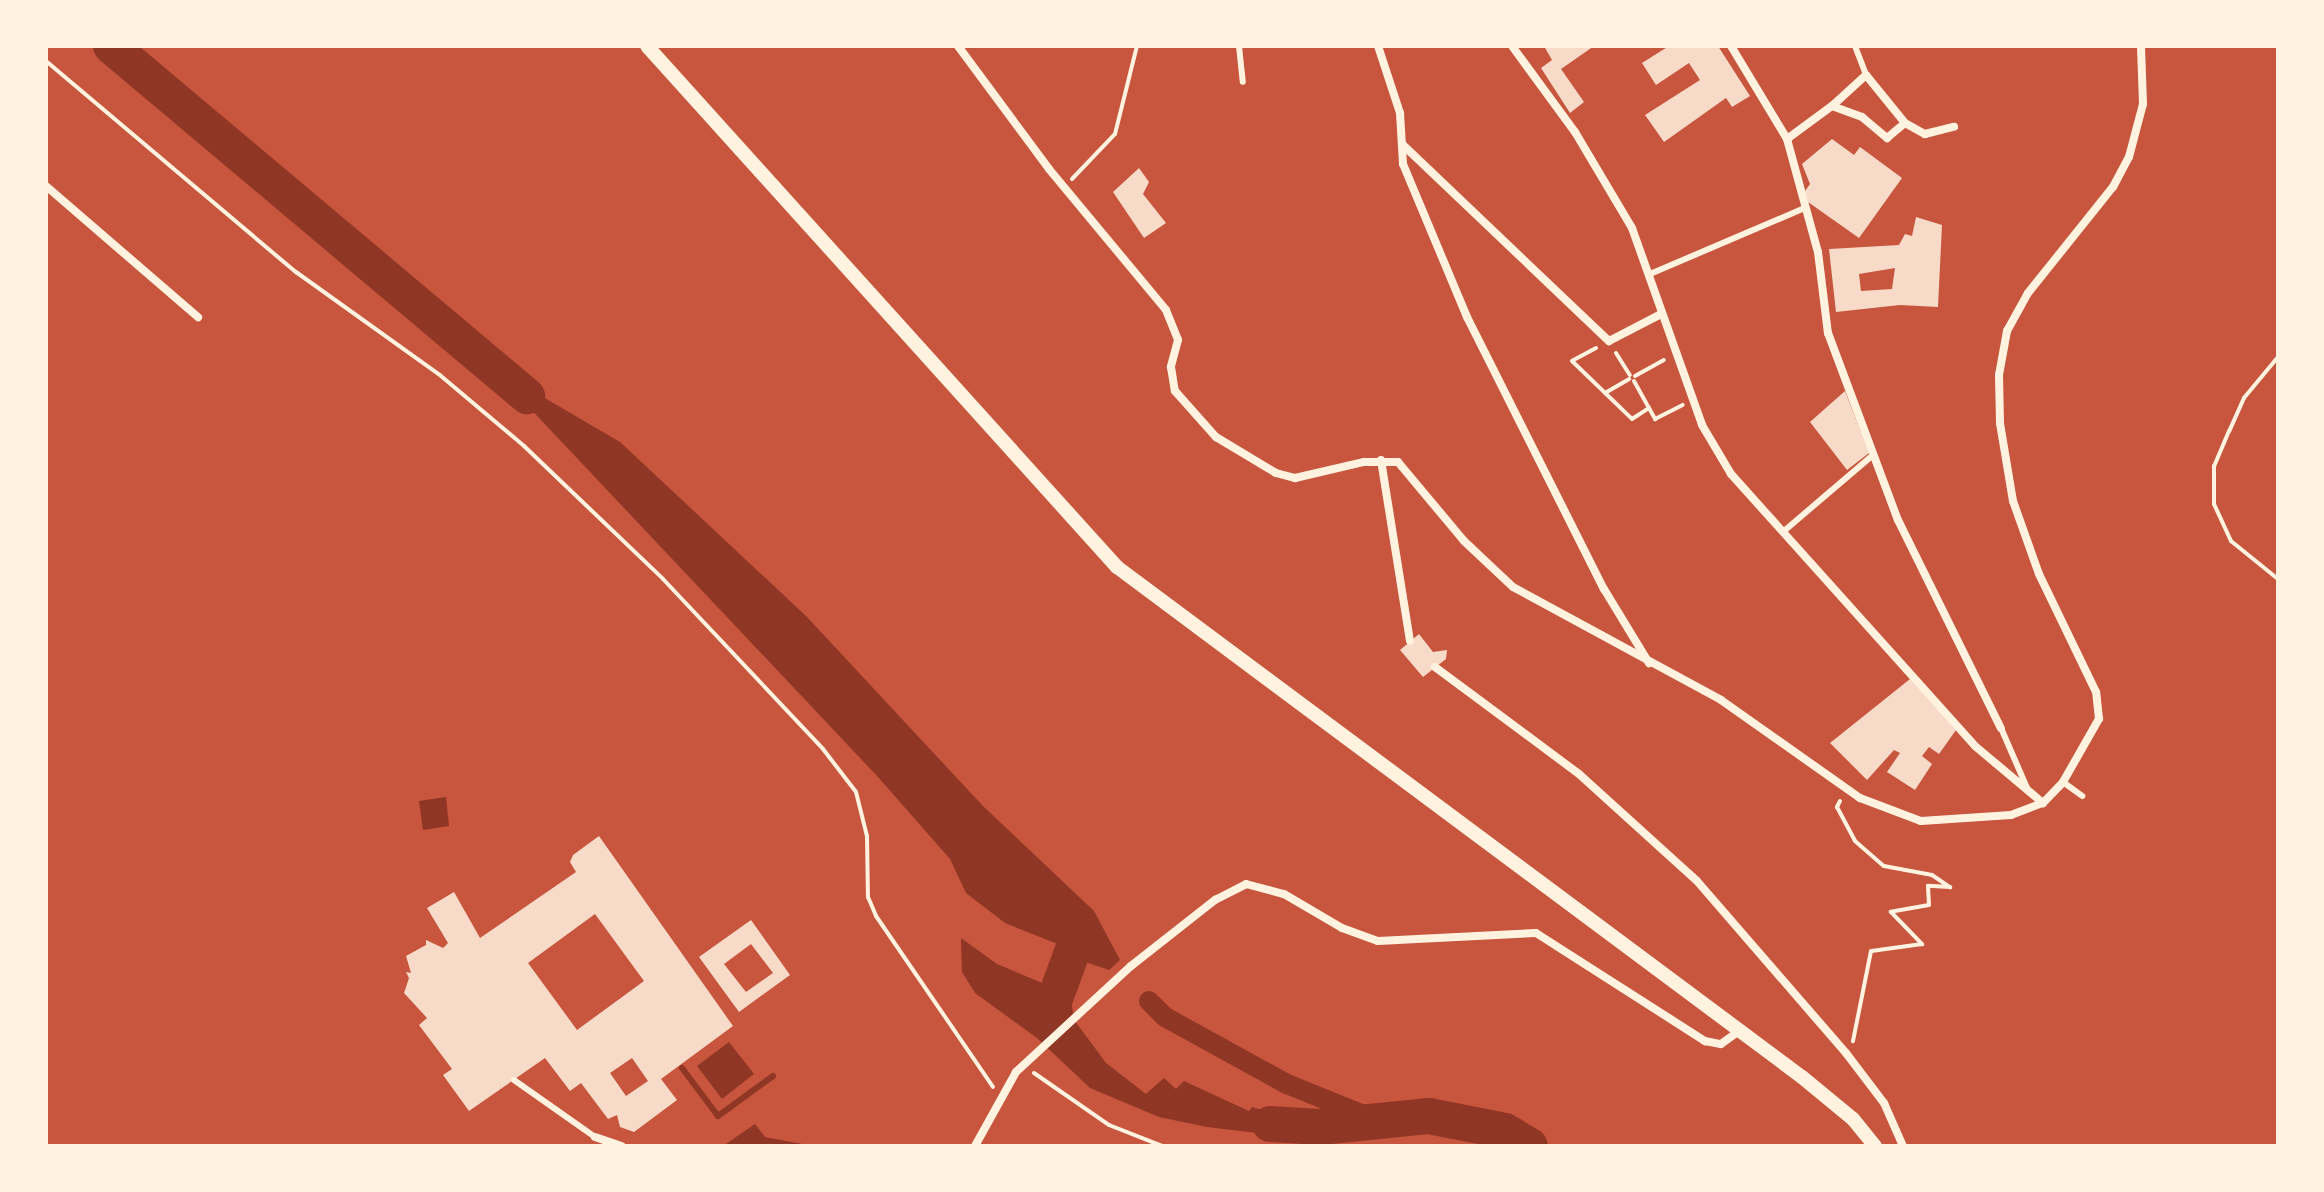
<!DOCTYPE html>
<style>
body{margin:0}
#map{position:relative;width:2324px;height:1192px;overflow:hidden;background:#c8553d;font-family:Jost,sans-serif}
div>[style]{position:absolute}
[style*='--x']{left:calc(var(--x)*1px);top:calc(var(--y)*1px);width:calc(var(--w)*1px);rotate:calc(var(--a)*1deg)}
.water>*{inset:0;background:#8f3625}
.stream>*{height:6px;margin:-3px;padding:0 3px;transform-origin:3px;border-radius:3px;background:#8f3625}
.canal>*{height:20px;margin:-10px;padding:0 10px;transform-origin:10px;border-radius:10px;background:#8f3625}
.river>*{height:36px;margin:-18px;padding:0 18px;transform-origin:18px;border-radius:18px;background:#8f3625}
.building>*{inset:0;background:#f7dbc8}
.path>*{height:4px;margin:-2px;padding:0 2px;transform-origin:2px;border-radius:2px;background:#fff3e0}
.pedestrian>*{height:6px;margin:-3px;padding:0 3px;transform-origin:3px;border-radius:3px;background:#fff3e0}
.minor>*{height:8px;margin:-4px;padding:0 4px;transform-origin:4px;border-radius:4px;background:#fff3e0}
.primary>*{height:14px;margin:-7px;padding:0 7px;transform-origin:7px;border-radius:7px;background:#fff3e0}
span{translate:-50% -50%;white-space:nowrap;text-align:center;line-height:1.15;-webkit-text-stroke:6px #fff3e0;paint-order:stroke}
.frame{position:absolute;inset:0;border:48px solid #fff3e0;pointer-events:none}
</style>
<div id="map">
<div class="water">
<div style="clip-path:polygon(490px 366px,620px 442px,806px 616px,983px 806px,1094px 911px,1120px 960px,1109px 970px,1070px 957px,1063px 954px,1065px 947px,1005px 923px,966px 893px,950px 859px,878px 777px)"></div>
<div style="clip-path:polygon(446px 797px,449px 826px,423px 830px,419px 801px)"></div>
<div style="clip-path:polygon(961px 938px,997px 964px,1068px 994px,1066px 1009px,1106px 1063px,1146px 1094px,1164px 1078px,1176px 1089px,1184px 1081px,1249px 1111px,1252px 1107px,1320px 1127px,1257px 1133px,1207px 1127px,1159px 1117px,1090px 1088px,1037px 1038px,975px 993px,962px 972px)"></div>
<div style="clip-path:polygon(729px 1042px,754px 1074px,722px 1099px,697px 1066px)"></div>
<div style="clip-path:polygon(755px 1124px,765px 1137px,813px 1146px,723px 1146px)"></div>
</div>
<div class="stream">
<div style="--x:682;--y:1068;--w:60;--a:53.1"></div>
<div style="--x:718;--y:1116;--w:68;--a:-36"></div>
</div>
<div class="canal">
<div style="--x:1149;--y:1001;--w:23;--a:45"></div>
<div style="--x:1165;--y:1017;--w:139;--a:28.8"></div>
<div style="--x:1287;--y:1084;--w:98;--a:22.1"></div>
</div>
<div class="river">
<div style="--x:111;--y:46;--w:544;--a:40.08"></div>
<div style="--x:1059;--y:1034;--w:31;--a:-101"></div>
<div style="--x:1053;--y:1004;--w:67;--a:-69.9"></div>
<div style="--x:1076;--y:941;--w:29;--a:-117"></div>
<div style="--x:1270;--y:1124;--w:50;--a:3.4"></div>
<div style="--x:1320;--y:1127;--w:110;--a:-5.8"></div>
<div style="--x:1429;--y:1116;--w:77;--a:11.2"></div>
<div style="--x:1505;--y:1131;--w:29;--a:31"></div>
</div>
<div class="building">
<div style="clip-path:polygon(1544px 46px,1594px 46px,1561px 69px,1584px 102px,1570px 113px,1541px 68px,1552px 60px)"></div>
<div style="clip-path:polygon(1669px 46px,1718px 46px,1750px 96px,1732px 107px,1726px 98px,1664px 142px,1645px 115px,1700px 80px,1689px 63px,1656px 85px,1642px 63px)"></div>
<div style="clip-path:polygon(1832px 139px,1854px 155px,1860px 147px,1902px 178px,1859px 238px,1808px 202px,1805px 191px,1810px 184px,1802px 164px)"></div>
<div style="clip-path:polygon(1139px 168px,1149px 182px,1143px 194px,1166px 223px,1144px 238px,1113px 192px)"></div>
<div style="clip-path:polygon(evenodd,1916px 217px,1942px 225px,1938px 307px,1900px 305px,1836px 312px,1829px 249px,1899px 245px,1905px 234px,1912px 236px,1916px 217px,1895px 268px,1892px 289px,1861px 291px,1859px 274px,1895px 268px)"></div>
<div style="clip-path:polygon(1845px 391px,1869px 453px,1847px 470px,1810px 422px)"></div>
<div style="clip-path:polygon(1419px 634px,1433px 652px,1447px 650px,1446px 659px,1423px 677px,1400px 650px)"></div>
<div style="clip-path:polygon(1910px 679px,1956px 730px,1939px 754px,1929px 747px,1922px 756px,1932px 764px,1915px 790px,1887px 772px,1900px 753px,1894px 750px,1867px 780px,1830px 743px)"></div>
<div style="clip-path:polygon(evenodd,599px 836px,733px 1026px,661px 1079px,677px 1100px,634px 1132px,620px 1127px,617px 1115px,608px 1119px,581px 1083px,570px 1091px,545px 1058px,469px 1111px,443px 1075px,452px 1069px,419px 1025px,427px 1018px,404px 993px,409px 978px,406px 972px,411px 973px,406px 956px,426px 945px,426px 940px,443px 948px,448px 943px,427px 908px,454px 892px,480px 938px,576px 872px,570px 862px,573px 855px,599px 836px,595px 914px,644px 981px,577px 1030px,528px 963px,595px 914px,599px 836px,632px 1058px,648px 1081px,626px 1096px,610px 1073px,632px 1058px)"></div>
<div style="clip-path:polygon(evenodd,751px 920px,790px 975px,739px 1012px,699px 957px,751px 920px,751px 944px,773px 973px,746px 992px,724px 964px,751px 944px)"></div>
</div>
<div class="path">
<div style="--x:46;--y:61;--w:327;--a:40.2"></div>
<div style="--x:296;--y:272;--w:178;--a:35.6"></div>
<div style="--x:441;--y:376;--w:109;--a:40.1"></div>
<div style="--x:524;--y:446;--w:192;--a:43.7"></div>
<div style="--x:663;--y:579;--w:233;--a:46.7"></div>
<div style="--x:823;--y:749;--w:54;--a:52.5"></div>
<div style="--x:856;--y:792;--w:45;--a:76"></div>
<div style="--x:867;--y:836;--w:61;--a:89.1"></div>
<div style="--x:868;--y:897;--w:21;--a:67"></div>
<div style="--x:876;--y:916;--w:207;--a:55.6"></div>
<div style="--x:1072;--y:179;--w:62;--a:-46.3"></div>
<div style="--x:1115;--y:134;--w:91;--a:-76"></div>
<div style="--x:1596;--y:348;--w:27;--a:152"></div>
<div style="--x:1572;--y:361;--w:83;--a:44"></div>
<div style="--x:1632;--y:419;--w:20;--a:-33"></div>
<div style="--x:1649;--y:408;--w:13;--a:61"></div>
<div style="--x:1655;--y:419;--w:31;--a:-27"></div>
<div style="--x:1616;--y:353;--w:26;--a:58"></div>
<div style="--x:2278;--y:357;--w:53;--a:129.7"></div>
<div style="--x:2244;--y:398;--w:36;--a:114"></div>
<div style="--x:2229;--y:431;--w:38;--a:113"></div>
<div style="--x:2214;--y:466;--w:38;--a:90"></div>
<div style="--x:2214;--y:504;--w:41;--a:65.3"></div>
<div style="--x:2231;--y:541;--w:60;--a:39"></div>
<div style="--x:1635;--y:376;--w:33;--a:-29"></div>
<div style="--x:1634;--y:381;--w:31;--a:61"></div>
<div style="--x:1605;--y:393;--w:28;--a:-30"></div>
<div style="--x:1840;--y:801;--w:7;--a:117"></div>
<div style="--x:1837;--y:807;--w:38;--a:62"></div>
<div style="--x:1855;--y:841;--w:38;--a:41"></div>
<div style="--x:1884;--y:866;--w:49;--a:10.6"></div>
<div style="--x:1932;--y:875;--w:22;--a:34"></div>
<div style="--x:1950;--y:887;--w:22;--a:-177"></div>
<div style="--x:1928;--y:886;--w:19;--a:87"></div>
<div style="--x:1929;--y:905;--w:39;--a:170"></div>
<div style="--x:1891;--y:912;--w:45;--a:45.9"></div>
<div style="--x:1922;--y:944;--w:51;--a:172.2"></div>
<div style="--x:1871;--y:951;--w:92;--a:101.3"></div>
<div style="--x:1034;--y:1073;--w:91;--a:34.7"></div>
<div style="--x:1109;--y:1125;--w:57;--a:21.6"></div>
</div>
<div class="pedestrian">
<div style="--x:1239;--y:46;--w:36;--a:84"></div>
<div style="--x:1855;--y:46;--w:31;--a:69"></div>
<div style="--x:1650;--y:274;--w:168;--a:-23.1"></div>
<div style="--x:1784;--y:531;--w:118;--a:-40.5"></div>
<div style="--x:2001;--y:728;--w:68;--a:66.5"></div>
<div style="--x:2063;--y:782;--w:24;--a:36"></div>
<div style="--x:514;--y:1080;--w:99;--a:35.1"></div>
</div>
<div class="minor">
<div style="--x:958;--y:46;--w:153;--a:53.5"></div>
<div style="--x:1049;--y:169;--w:183;--a:50.3"></div>
<div style="--x:1166;--y:310;--w:32;--a:68"></div>
<div style="--x:1178;--y:340;--w:28;--a:105"></div>
<div style="--x:1171;--y:367;--w:24;--a:81"></div>
<div style="--x:1175;--y:391;--w:62;--a:48.3"></div>
<div style="--x:1216;--y:437;--w:70;--a:31"></div>
<div style="--x:1276;--y:473;--w:20;--a:15"></div>
<div style="--x:1295;--y:478;--w:71;--a:-13.1"></div>
<div style="--x:1364;--y:462;--w:34;--a:0"></div>
<div style="--x:1398;--y:462;--w:103;--a:50.1"></div>
<div style="--x:1464;--y:541;--w:67;--a:43.2"></div>
<div style="--x:1513;--y:587;--w:237;--a:28.5"></div>
<div style="--x:1721;--y:700;--w:170;--a:35.2"></div>
<div style="--x:1860;--y:798;--w:65;--a:20.7"></div>
<div style="--x:1921;--y:821;--w:90;--a:-3.8"></div>
<div style="--x:2011;--y:815;--w:34;--a:-21"></div>
<div style="--x:2043;--y:803;--w:29;--a:-46"></div>
<div style="--x:2063;--y:782;--w:73;--a:-60.3"></div>
<div style="--x:2099;--y:719;--w:27;--a:-96"></div>
<div style="--x:2096;--y:692;--w:131;--a:-115.8"></div>
<div style="--x:2039;--y:574;--w:77;--a:-109.6"></div>
<div style="--x:2013;--y:501;--w:79;--a:-99.5"></div>
<div style="--x:2000;--y:423;--w:48;--a:-91.2"></div>
<div style="--x:1999;--y:375;--w:45;--a:-79.7"></div>
<div style="--x:2007;--y:331;--w:43;--a:-61.1"></div>
<div style="--x:2028;--y:293;--w:136;--a:-51.3"></div>
<div style="--x:2113;--y:187;--w:34;--a:-62"></div>
<div style="--x:2129;--y:157;--w:55;--a:-75.2"></div>
<div style="--x:2143;--y:104;--w:58;--a:-92"></div>
<div style="--x:1378;--y:46;--w:71;--a:71.8"></div>
<div style="--x:1400;--y:113;--w:51;--a:86.6"></div>
<div style="--x:1403;--y:164;--w:166;--a:67.3"></div>
<div style="--x:1467;--y:317;--w:305;--a:63.3"></div>
<div style="--x:1604;--y:589;--w:87;--a:58.7"></div>
<div style="--x:1512;--y:46;--w:107;--a:53.8"></div>
<div style="--x:1575;--y:132;--w:112;--a:59.3"></div>
<div style="--x:1632;--y:228;--w:209;--a:70.4"></div>
<div style="--x:1702;--y:425;--w:57;--a:59.4"></div>
<div style="--x:1731;--y:474;--w:365;--a:48.1"></div>
<div style="--x:1975;--y:746;--w:89;--a:40"></div>
<div style="--x:1731;--y:46;--w:109;--a:58.9"></div>
<div style="--x:1787;--y:139;--w:117;--a:74.7"></div>
<div style="--x:1818;--y:252;--w:82;--a:83"></div>
<div style="--x:1828;--y:333;--w:200;--a:69.5"></div>
<div style="--x:1898;--y:520;--w:232;--a:63.7"></div>
<div style="--x:1905;--y:123;--w:23;--a:29"></div>
<div style="--x:1925;--y:134;--w:30;--a:-14"></div>
<div style="--x:1787;--y:139;--w:56;--a:-36.3"></div>
<div style="--x:1832;--y:106;--w:32;--a:20"></div>
<div style="--x:1862;--y:117;--w:33;--a:40"></div>
<div style="--x:1887;--y:138;--w:23;--a:-40"></div>
<div style="--x:1905;--y:123;--w:62;--a:-129.1"></div>
<div style="--x:1866;--y:75;--w:46;--a:137.6"></div>
<div style="--x:1402;--y:144;--w:286;--a:43.6"></div>
<div style="--x:1609;--y:341;--w:59;--a:-27.4"></div>
<div style="--x:46;--y:186;--w:201;--a:40.8"></div>
<div style="--x:1381;--y:460;--w:183;--a:80.9"></div>
<div style="--x:1435;--y:667;--w:179;--a:36.6"></div>
<div style="--x:1579;--y:774;--w:159;--a:42.2"></div>
<div style="--x:1697;--y:881;--w:228;--a:49.1"></div>
<div style="--x:1846;--y:1053;--w:63;--a:52.8"></div>
<div style="--x:1884;--y:1103;--w:47;--a:66.2"></div>
<div style="--x:595;--y:1137;--w:28;--a:19"></div>
<div style="--x:975;--y:1146;--w:85;--a:-61"></div>
<div style="--x:1016;--y:1072;--w:156;--a:-42.7"></div>
<div style="--x:1131;--y:966;--w:107;--a:-38.2"></div>
<div style="--x:1215;--y:900;--w:35;--a:-27"></div>
<div style="--x:1246;--y:884;--w:39;--a:15"></div>
<div style="--x:1284;--y:894;--w:67;--a:30.4"></div>
<div style="--x:1342;--y:928;--w:38;--a:20"></div>
<div style="--x:1378;--y:941;--w:158;--a:-2.9"></div>
<div style="--x:1536;--y:933;--w:201;--a:32.6"></div>
<div style="--x:1705;--y:1041;--w:16;--a:11"></div>
<div style="--x:1721;--y:1044;--w:24;--a:-36"></div>
</div>
<div class="primary">
<div style="--x:647;--y:46;--w:702;--a:47.95"></div>
<div style="--x:1117;--y:567;--w:854;--a:36.67"></div>
<div style="--x:1802;--y:1077;--w:66;--a:39.5"></div>
<div style="--x:1853;--y:1119;--w:35;--a:51"></div>
</div>
<div class="frame"></div>
</div>
